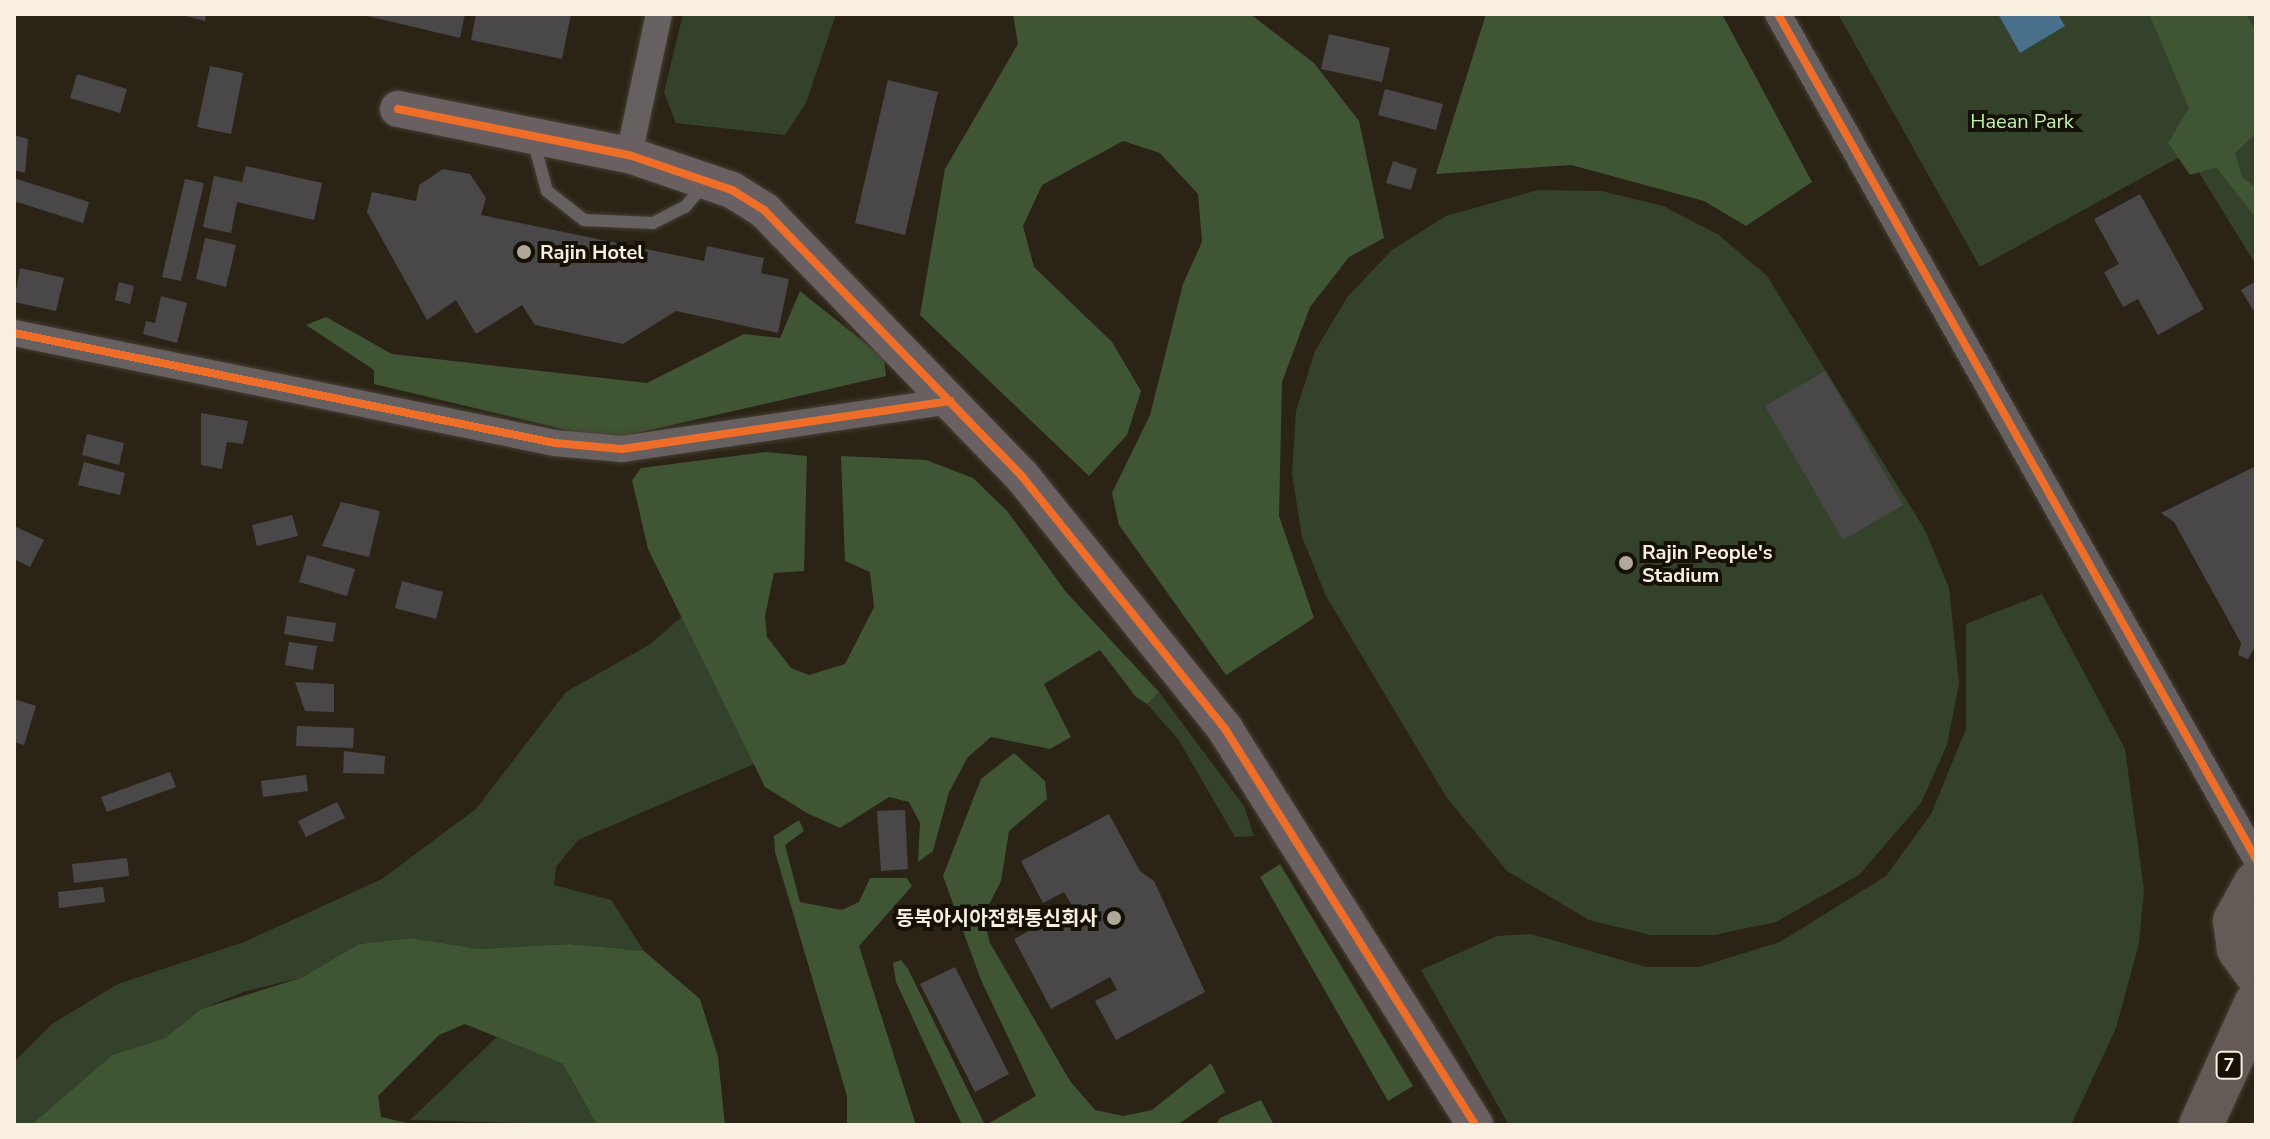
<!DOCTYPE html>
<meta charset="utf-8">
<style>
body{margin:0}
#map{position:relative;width:2270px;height:1139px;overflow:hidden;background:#2b2416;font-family:"Nunito Sans","Noto Sans KR",sans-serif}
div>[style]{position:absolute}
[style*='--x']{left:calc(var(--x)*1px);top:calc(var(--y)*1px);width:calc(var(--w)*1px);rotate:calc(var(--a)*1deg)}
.green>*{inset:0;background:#34422b}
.forest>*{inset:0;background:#3f5533}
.water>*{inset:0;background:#48708a}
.building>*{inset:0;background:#4a4749}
.roads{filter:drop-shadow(0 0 2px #464034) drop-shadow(0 0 2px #464034)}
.lane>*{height:12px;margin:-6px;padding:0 6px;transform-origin:6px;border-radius:6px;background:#666061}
.street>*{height:26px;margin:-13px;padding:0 13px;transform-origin:13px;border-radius:13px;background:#666061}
.secondary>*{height:36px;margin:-18px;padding:0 18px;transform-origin:18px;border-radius:18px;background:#6a6061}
.highway>*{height:44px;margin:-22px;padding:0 22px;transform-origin:22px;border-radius:22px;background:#645b57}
.cycleway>*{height:8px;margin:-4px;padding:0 4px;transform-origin:4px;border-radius:4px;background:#ee6e29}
.dots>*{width:22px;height:22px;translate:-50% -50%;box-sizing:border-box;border:4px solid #161107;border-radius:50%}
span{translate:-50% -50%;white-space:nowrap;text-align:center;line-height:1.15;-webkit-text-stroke:8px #161107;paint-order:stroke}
.shield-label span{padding:2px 6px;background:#161107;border:2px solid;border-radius:6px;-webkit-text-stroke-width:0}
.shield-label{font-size:18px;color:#f8efe1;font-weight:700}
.park-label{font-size:20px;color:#c3f1b1}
.poi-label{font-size:20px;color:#f8efe1;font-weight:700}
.left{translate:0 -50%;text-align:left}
.right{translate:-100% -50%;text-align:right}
.frame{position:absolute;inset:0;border:16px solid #f8efe1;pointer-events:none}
</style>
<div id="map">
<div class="green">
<div style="clip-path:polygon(683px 14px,836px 14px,806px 103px,785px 135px,676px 123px,664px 92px)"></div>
<div style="clip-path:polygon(1838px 14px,2256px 14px,2256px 265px,2187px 153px,1980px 267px)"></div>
<div style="clip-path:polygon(1538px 190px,1601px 191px,1663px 206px,1719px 235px,1767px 276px,1925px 530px,1949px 588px,1959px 683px,1947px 745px,1921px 803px,1859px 875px,1776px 922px,1714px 935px,1650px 935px,1589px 920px,1507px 871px,1447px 798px,1326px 596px,1302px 537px,1292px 474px,1296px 411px,1315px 351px,1348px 296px,1392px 250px,1446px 216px)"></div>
<div style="clip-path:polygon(2042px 594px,2125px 749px,2144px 890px,2139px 943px,2116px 1028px,2071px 1125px,1509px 1125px,1421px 970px,1497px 936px,1531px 934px,1646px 967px,1699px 967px,1780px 942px,1886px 876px,1931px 814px,1966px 729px,1966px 624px)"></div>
<div style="clip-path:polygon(683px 616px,754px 764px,578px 840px,556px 867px,554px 885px,611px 900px,644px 951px,570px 944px,478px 949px,411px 938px,359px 944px,301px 978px,246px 991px,201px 1009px,165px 1038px,112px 1055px,31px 1125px,14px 1125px,14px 1062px,52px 1024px,118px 984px,244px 942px,382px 879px,476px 809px,566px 692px,649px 645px)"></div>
<div style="clip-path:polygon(1159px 692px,1244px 806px,1254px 836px,1235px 837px,1178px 739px,1147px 704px)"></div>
<div style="clip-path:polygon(497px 1037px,563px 1064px,597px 1125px,410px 1120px)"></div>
</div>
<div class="forest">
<div style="clip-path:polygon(1013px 14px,1250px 14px,1314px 63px,1359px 121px,1384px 238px,1349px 257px,1310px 307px,1282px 382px,1279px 516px,1314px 618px,1226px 675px,1119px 525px,1112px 493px,1150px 415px,1183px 284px,1202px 242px,1198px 194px,1160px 153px,1123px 141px,1042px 185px,1023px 226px,1034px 267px,1112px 342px,1141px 391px,1127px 435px,1089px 476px,920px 315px,945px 169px,1018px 44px)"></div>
<div style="clip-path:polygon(1486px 14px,1722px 14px,1812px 182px,1746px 226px,1704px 201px,1571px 165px,1436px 174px)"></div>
<div style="clip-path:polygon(2149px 14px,2246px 14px,2256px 31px,2256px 133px,2235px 153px,2242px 177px,2256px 188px,2256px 218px,2216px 167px,2190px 175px,2168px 143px,2189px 108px)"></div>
<div style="clip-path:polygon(800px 291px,884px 358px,886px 376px,620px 437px,592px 436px,374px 384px,374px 370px,306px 325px,326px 317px,392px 354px,647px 383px,744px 334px,780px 338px)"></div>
<div style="clip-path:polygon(766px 452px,807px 456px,804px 571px,774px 573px,765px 616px,767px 637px,791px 668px,809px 675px,845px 664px,874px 607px,870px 572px,845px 561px,841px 456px,926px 460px,973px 478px,1008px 512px,1066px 592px,1159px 692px,1147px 704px,1136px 697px,1100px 650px,1044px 684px,1071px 737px,1050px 749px,991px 737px,968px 757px,949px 792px,933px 851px,918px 862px,920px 823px,909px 802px,889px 797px,840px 828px,807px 813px,765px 787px,648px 549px,632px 480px,641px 468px)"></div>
<div style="clip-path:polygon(1014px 753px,1045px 781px,1047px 799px,1009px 831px,1001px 881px,983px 916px,990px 943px,1070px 1081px,1095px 1110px,1123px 1116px,1152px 1110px,1211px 1063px,1225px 1092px,1177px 1125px,986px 1125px,1036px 1096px,981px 980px,943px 876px,981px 779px)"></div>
<div style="clip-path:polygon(799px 820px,804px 831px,785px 845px,800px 902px,842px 910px,859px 902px,870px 878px,907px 878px,912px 886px,859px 946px,916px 1125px,847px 1125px,847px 1096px,775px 852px,774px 836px)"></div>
<div style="clip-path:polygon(1280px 864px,1413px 1086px,1388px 1101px,1260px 877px)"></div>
<div style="clip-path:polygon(411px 938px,478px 949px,570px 944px,644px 951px,700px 999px,718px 1057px,725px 1125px,597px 1125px,563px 1064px,465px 1024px,439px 1035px,378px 1096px,381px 1117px,416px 1125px,31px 1125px,112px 1055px,165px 1038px,201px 1009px,301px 978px,359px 944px)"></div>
<div style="clip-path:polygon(901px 960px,908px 969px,985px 1125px,962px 1125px,896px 982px,893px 963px)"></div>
<div style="clip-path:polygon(1261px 1100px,1274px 1125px,1216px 1125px,1220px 1118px)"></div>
</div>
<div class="water">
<div style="clip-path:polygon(1998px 14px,2058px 14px,2065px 26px,2020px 53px)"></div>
</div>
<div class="building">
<div style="clip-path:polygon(179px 14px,206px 14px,205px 21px)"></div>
<div style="clip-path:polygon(359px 14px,465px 14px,460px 38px)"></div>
<div style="clip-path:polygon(476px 14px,571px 14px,562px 59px,471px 40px)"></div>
<div style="clip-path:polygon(1329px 34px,1390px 48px,1382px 82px,1321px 69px)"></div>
<div style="clip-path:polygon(210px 66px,243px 73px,231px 134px,197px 127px)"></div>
<div style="clip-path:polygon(77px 74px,127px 89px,120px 113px,70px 98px)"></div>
<div style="clip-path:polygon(888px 80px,938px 92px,905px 235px,855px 223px)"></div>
<div style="clip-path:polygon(1385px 89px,1443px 104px,1436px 130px,1378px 115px)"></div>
<div style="clip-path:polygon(14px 135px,28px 139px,25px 173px,14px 170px)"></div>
<div style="clip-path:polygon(1393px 161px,1417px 169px,1411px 190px,1386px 183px)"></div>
<div style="clip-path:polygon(246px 166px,322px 183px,314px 220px,237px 202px,231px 233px,203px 227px,214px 176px,242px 182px)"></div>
<div style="clip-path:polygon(443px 169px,470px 174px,486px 198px,481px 215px,704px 261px,707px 246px,764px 258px,761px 273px,789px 279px,778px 333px,676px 311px,623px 344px,535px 325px,522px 305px,476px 334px,456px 300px,427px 320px,367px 212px,372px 192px,416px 201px,419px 185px)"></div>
<div style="clip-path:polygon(14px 178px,89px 202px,83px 223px,14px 201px)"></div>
<div style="clip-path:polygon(185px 179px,204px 183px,181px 281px,162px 277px)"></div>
<div style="clip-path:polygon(2140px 194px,2204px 309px,2158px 335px,2138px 299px,2123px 307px,2104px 272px,2119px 264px,2094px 219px)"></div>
<div style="clip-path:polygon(205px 238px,236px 245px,226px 287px,196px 279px)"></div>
<div style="clip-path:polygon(20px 268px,64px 278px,56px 311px,14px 302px)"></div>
<div style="clip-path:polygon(2256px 281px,2256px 315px,2241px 290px)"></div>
<div style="clip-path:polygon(119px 282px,134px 286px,130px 304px,115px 300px)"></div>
<div style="clip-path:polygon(161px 296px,187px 303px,177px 343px,143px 334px,146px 321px,155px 323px)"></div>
<div style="clip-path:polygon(1825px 371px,1903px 505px,1843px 540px,1765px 406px)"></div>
<div style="clip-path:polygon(201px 413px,248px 421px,243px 444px,227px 442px,222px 469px,201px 465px)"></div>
<div style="clip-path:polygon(87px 434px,124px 443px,119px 465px,82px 455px)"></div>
<div style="clip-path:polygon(84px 462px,125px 473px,120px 495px,78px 485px)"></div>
<div style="clip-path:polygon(2256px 466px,2256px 645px,2248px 659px,2238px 655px,2241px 643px,2174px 522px,2161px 513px)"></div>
<div style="clip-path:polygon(341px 502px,380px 511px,369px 557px,322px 546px)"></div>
<div style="clip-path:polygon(292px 515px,298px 536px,257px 546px,252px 525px)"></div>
<div style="clip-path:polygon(14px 526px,44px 540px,30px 567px,14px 559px)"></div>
<div style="clip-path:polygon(307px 555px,355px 569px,347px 596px,299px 582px)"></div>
<div style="clip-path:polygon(402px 581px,443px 592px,436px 619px,395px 608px)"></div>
<div style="clip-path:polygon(287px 616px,336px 623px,333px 642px,284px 634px)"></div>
<div style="clip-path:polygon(289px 642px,317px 646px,313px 670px,285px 665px)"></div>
<div style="clip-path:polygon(295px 682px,334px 684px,334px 712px,305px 711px)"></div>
<div style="clip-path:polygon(14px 699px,36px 706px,24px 745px,14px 742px)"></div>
<div style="clip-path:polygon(297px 726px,354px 728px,353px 748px,296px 746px)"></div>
<div style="clip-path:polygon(344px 751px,385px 756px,384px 774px,343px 773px)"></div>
<div style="clip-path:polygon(170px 772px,176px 787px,107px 812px,101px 797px)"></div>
<div style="clip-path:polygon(306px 775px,308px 791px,263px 797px,261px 781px)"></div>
<div style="clip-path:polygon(337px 802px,345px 818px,306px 837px,298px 821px)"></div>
<div style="clip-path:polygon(905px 810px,908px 869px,881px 871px,877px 811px)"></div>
<div style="clip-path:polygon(1109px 814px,1140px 871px,1154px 881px,1205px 992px,1116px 1040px,1095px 1001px,1117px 990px,1110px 977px,1051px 1009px,1014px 939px,1073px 907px,1064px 892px,1043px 903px,1021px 861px)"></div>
<div style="clip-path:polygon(127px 858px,129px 876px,74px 883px,72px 864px)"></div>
<div style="clip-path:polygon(103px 887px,105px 902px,59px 908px,58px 892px)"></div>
<div style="clip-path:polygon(955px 967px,1009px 1074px,975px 1092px,920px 984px)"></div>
</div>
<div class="roads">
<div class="lane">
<div style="--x:533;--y:140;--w:53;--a:74.6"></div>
<div style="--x:547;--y:191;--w:47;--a:38.1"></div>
<div style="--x:584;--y:220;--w:69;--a:2.5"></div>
<div style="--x:653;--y:223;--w:36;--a:-27"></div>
<div style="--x:685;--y:207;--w:30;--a:-50"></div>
</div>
<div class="street">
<div style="--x:1778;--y:14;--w:971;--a:60.5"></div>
<div style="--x:629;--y:155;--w:144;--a:-78"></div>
<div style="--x:14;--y:333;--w:552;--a:11.49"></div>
<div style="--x:555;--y:443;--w:67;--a:5.1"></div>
<div style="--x:622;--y:449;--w:332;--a:-8.3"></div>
</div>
<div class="secondary">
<div style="--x:398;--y:109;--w:236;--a:11.3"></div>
<div style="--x:629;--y:155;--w:109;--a:18.8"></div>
<div style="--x:732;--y:190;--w:39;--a:32"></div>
<div style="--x:765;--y:211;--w:368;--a:45.9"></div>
<div style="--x:1021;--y:475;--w:326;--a:51.2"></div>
<div style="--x:1225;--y:729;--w:468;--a:57.7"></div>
</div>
<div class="highway">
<div style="--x:2256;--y:883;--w:43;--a:118.9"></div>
<div style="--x:2235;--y:921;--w:28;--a:82"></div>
<div style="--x:2239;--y:949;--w:29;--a:54"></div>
<div style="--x:2201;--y:1125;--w:133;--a:-65.6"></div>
</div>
</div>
<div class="cycleway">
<div style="--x:1778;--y:14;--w:971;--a:60.5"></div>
<div style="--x:398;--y:109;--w:236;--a:11.3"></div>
<div style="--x:629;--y:155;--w:109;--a:18.8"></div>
<div style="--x:732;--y:190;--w:39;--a:32"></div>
<div style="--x:765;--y:211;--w:368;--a:45.9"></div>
<div style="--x:1021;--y:475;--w:326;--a:51.2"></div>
<div style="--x:1225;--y:729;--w:468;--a:57.7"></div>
<div style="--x:14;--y:333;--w:552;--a:11.49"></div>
<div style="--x:555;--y:443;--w:67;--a:5.1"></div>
<div style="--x:622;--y:449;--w:332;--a:-8.3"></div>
</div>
<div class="dots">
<div style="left:524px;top:252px;background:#b0a89a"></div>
<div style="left:1626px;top:563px;background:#b0a89a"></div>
<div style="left:1114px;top:918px;background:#b0a89a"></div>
</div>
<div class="shield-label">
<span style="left:2229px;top:1065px">7</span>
</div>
<div class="park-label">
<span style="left:2022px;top:121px">Haean Park</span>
</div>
<div class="poi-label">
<span class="left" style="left:540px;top:252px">Rajin Hotel</span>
<span class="left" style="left:1642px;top:564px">Rajin People's<br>Stadium</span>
<span class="right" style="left:1098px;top:918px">동북아시아전화통신회사</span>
</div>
<div class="frame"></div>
</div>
